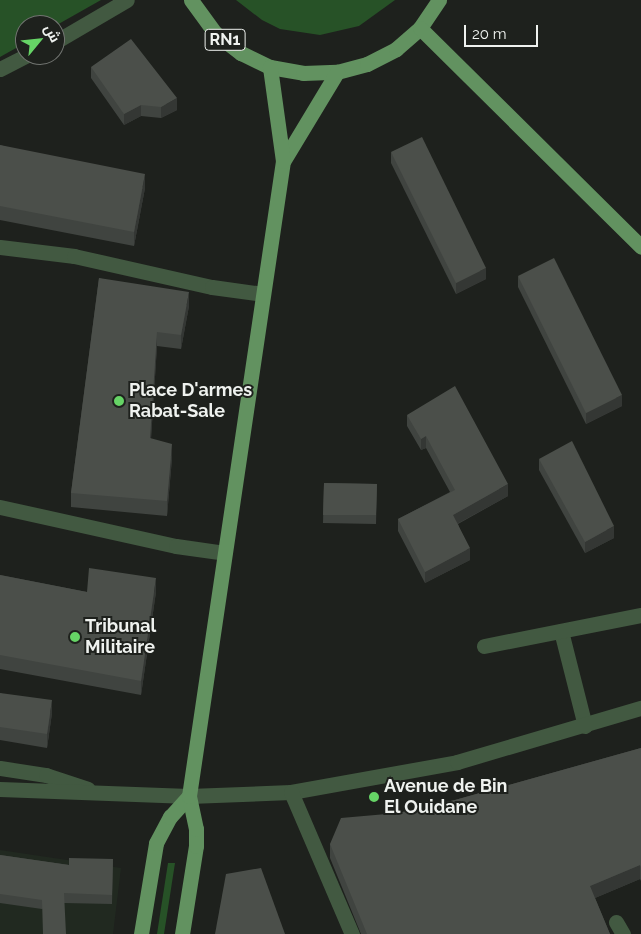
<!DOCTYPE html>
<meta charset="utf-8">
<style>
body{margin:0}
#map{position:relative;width:641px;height:934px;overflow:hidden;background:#1e211d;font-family:Raleway,Cairo,sans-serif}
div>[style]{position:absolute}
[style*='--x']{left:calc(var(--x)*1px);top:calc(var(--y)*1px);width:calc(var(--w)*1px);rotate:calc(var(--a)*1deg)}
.built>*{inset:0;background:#212920}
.green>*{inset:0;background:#275227}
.minor>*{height:15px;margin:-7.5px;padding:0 7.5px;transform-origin:7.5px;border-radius:7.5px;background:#425941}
.major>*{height:15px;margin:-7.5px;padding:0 7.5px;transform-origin:7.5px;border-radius:7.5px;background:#629260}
.wall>*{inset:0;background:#404440}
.shaded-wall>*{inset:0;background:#343734}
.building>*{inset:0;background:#4b4f4a}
.dots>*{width:14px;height:14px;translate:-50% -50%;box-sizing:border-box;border:2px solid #1e211d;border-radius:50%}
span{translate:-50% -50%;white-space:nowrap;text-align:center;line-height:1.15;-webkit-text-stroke:4px #1e211d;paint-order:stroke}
.shield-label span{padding:1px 4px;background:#1e211d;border:1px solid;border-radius:4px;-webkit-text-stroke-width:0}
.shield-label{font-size:16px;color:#eff2ef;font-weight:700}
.poi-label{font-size:18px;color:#eff2ef;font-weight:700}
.left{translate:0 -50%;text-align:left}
.north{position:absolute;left:15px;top:15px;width:50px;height:50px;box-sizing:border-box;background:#1e211d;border:1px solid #727571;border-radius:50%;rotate:62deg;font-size:14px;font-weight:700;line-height:20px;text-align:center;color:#eff2ef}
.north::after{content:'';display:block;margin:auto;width:18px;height:22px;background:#66d466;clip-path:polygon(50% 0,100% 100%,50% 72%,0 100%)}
.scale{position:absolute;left:464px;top:25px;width:74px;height:22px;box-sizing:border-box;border:2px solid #eff2ef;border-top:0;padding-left:6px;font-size:15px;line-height:18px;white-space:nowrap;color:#eff2ef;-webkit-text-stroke:4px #1e211d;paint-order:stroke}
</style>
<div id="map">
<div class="built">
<div style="clip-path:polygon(0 850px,121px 868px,113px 934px,0 934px)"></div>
</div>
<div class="green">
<div style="clip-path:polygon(0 0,101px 0,55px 26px,25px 25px,25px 43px,0 57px)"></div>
<div style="clip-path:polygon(236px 0,395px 0,359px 26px,320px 35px,280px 29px,262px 20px)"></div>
<div style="clip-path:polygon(168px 863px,175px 863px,164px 934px,157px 934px)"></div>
</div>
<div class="minor">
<div style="--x:55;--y:42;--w:83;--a:-30.3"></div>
<div style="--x:0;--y:69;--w:31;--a:-27"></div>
<div style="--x:0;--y:247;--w:75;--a:6.9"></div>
<div style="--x:74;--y:256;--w:141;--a:12.7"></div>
<div style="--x:212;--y:287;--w:51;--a:7.8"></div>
<div style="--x:0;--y:507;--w:180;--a:12.5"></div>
<div style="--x:176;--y:546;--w:49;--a:8.1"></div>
<div style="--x:561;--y:631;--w:98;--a:75.8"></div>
<div style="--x:484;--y:646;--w:160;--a:-11.2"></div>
<div style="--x:0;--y:768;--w:47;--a:8.7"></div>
<div style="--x:46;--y:775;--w:44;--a:18.4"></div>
<div style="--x:0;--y:789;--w:189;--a:2.1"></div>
<div style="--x:189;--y:796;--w:102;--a:-2.2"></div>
<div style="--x:291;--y:792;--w:169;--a:-10.2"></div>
<div style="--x:457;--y:762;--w:192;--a:-16.4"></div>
<div style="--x:291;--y:792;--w:155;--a:66.8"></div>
<div style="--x:616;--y:922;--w:14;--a:60"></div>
</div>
<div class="major">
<div style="--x:191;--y:0;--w:41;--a:54"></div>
<div style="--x:215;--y:33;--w:33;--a:38"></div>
<div style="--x:241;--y:53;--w:32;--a:26"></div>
<div style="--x:270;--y:67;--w:34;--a:10"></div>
<div style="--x:303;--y:73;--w:34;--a:-2"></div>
<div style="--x:337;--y:72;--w:31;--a:-15"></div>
<div style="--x:367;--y:64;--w:33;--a:-27"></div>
<div style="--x:396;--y:49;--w:32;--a:-41"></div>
<div style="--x:420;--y:28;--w:34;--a:-56"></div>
<div style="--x:420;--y:28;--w:311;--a:44.7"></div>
<div style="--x:284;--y:160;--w:103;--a:-58.9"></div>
<div style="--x:141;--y:934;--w:92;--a:-80.6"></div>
<div style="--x:156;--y:843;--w:30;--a:-62"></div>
<div style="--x:170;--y:817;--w:28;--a:-48"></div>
<div style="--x:182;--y:934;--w:89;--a:-81"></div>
<div style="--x:196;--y:846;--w:17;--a:-90"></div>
<div style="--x:196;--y:829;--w:34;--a:-102"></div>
<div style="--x:189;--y:796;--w:642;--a:-81.58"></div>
<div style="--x:283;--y:161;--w:95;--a:-97.9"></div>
</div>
<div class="wall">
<div style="clip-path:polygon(91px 67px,177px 110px,161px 118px,141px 116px,124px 125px,91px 78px)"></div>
<div style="clip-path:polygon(0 145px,145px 188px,134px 246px,0 220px)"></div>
<div style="clip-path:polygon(391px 152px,486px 279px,456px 294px,391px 163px)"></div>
<div style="clip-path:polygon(518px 276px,622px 406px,586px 424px,518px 287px)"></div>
<div style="clip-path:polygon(99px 278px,189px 306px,181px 349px,157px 346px,151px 439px,172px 458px,167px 516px,71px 507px,71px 493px)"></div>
<div style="clip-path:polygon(407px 415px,508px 496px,458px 524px,470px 560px,425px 583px,398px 531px,398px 519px,450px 492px,426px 448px,421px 450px,407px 426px)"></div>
<div style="clip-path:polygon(539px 459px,614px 538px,585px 553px,539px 470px)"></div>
<div style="clip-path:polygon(324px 483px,377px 484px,376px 524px,323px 523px)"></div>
<div style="clip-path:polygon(0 575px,87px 592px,156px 592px,141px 695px,0 669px)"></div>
<div style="clip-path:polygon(0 693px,52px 713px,47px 748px,0 740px)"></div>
<div style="clip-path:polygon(641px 748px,641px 881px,640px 879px,595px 898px,610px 934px,361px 934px,330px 858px,330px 844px,398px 813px,455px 800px)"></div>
<div style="clip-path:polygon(0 855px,69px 865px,113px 859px,112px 904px,64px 903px,42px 909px,0 903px)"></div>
</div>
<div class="shaded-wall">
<div style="clip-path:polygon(177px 98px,177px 110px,161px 118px,161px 107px)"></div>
<div style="clip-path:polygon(141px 105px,141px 116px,124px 125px,124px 114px)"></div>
<div style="clip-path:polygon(145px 174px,145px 188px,134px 246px,134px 232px)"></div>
<div style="clip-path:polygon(486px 268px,486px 279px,456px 294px,456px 283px)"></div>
<div style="clip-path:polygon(189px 292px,189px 306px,181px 349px,181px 335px)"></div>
<div style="clip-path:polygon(157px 332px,157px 346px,150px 453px,150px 438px)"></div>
<div style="clip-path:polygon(622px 395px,622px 406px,586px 424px,586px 413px)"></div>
<div style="clip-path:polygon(426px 436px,426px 448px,421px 450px,421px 439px)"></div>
<div style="clip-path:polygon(172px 444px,172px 458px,167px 516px,167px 501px)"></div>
<div style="clip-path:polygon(508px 484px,508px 496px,453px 526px,453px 515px)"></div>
<div style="clip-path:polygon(614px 526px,614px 538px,585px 553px,585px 542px)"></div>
<div style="clip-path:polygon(470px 548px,470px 560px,425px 583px,425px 572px)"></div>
<div style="clip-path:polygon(156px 578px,156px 592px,141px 695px,141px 681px)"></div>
<div style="clip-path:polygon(52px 700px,52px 713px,47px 748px,47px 734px)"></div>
<div style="clip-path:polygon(640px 865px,640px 879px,590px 900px,590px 886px)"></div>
</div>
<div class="building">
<div style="clip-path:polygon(131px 39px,177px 98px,161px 107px,141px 105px,124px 114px,91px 67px)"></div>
<div style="clip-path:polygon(422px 137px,486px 268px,456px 283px,391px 152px)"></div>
<div style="clip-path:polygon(0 145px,145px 174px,134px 232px,0 206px)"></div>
<div style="clip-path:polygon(554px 258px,622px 395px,586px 413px,518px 276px)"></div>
<div style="clip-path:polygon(99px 278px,189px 292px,181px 335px,157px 332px,150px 438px,172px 444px,167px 501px,71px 493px)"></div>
<div style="clip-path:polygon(455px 386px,508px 484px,453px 515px,470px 548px,425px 572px,398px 519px,455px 490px,426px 436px,421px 439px,407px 415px)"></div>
<div style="clip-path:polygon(572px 441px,614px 526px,585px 542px,539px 459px)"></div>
<div style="clip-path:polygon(324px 483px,377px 484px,376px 515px,323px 515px)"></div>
<div style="clip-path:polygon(89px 568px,156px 578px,141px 681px,0 655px,0 575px,87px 592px)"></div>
<div style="clip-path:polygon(0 693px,52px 700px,47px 734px,0 727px)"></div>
<div style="clip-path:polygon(641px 748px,641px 867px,640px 865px,590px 886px,610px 934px,367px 934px,330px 844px,341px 818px,398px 813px,455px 800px)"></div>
<div style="clip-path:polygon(0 855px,69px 865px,69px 858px,113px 859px,112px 895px,64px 893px,66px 934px,43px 934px,42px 900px,0 894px)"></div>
<div style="clip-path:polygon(261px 868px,285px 934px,215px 934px,226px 874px)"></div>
</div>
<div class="dots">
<div style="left:119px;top:401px;background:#66d466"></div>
<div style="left:75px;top:637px;background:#66d466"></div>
<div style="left:374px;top:797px;background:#66d466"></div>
</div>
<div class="shield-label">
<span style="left:225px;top:40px">RN1</span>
</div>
<div class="poi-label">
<span class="left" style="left:129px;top:401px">Place D'armes<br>Rabat-Sale</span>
<span class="left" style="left:85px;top:637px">Tribunal<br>Militaire</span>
<span class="left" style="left:384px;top:797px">Avenue de Bin<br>El Ouidane</span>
</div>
<div class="north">ش</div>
<div class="scale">20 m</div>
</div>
